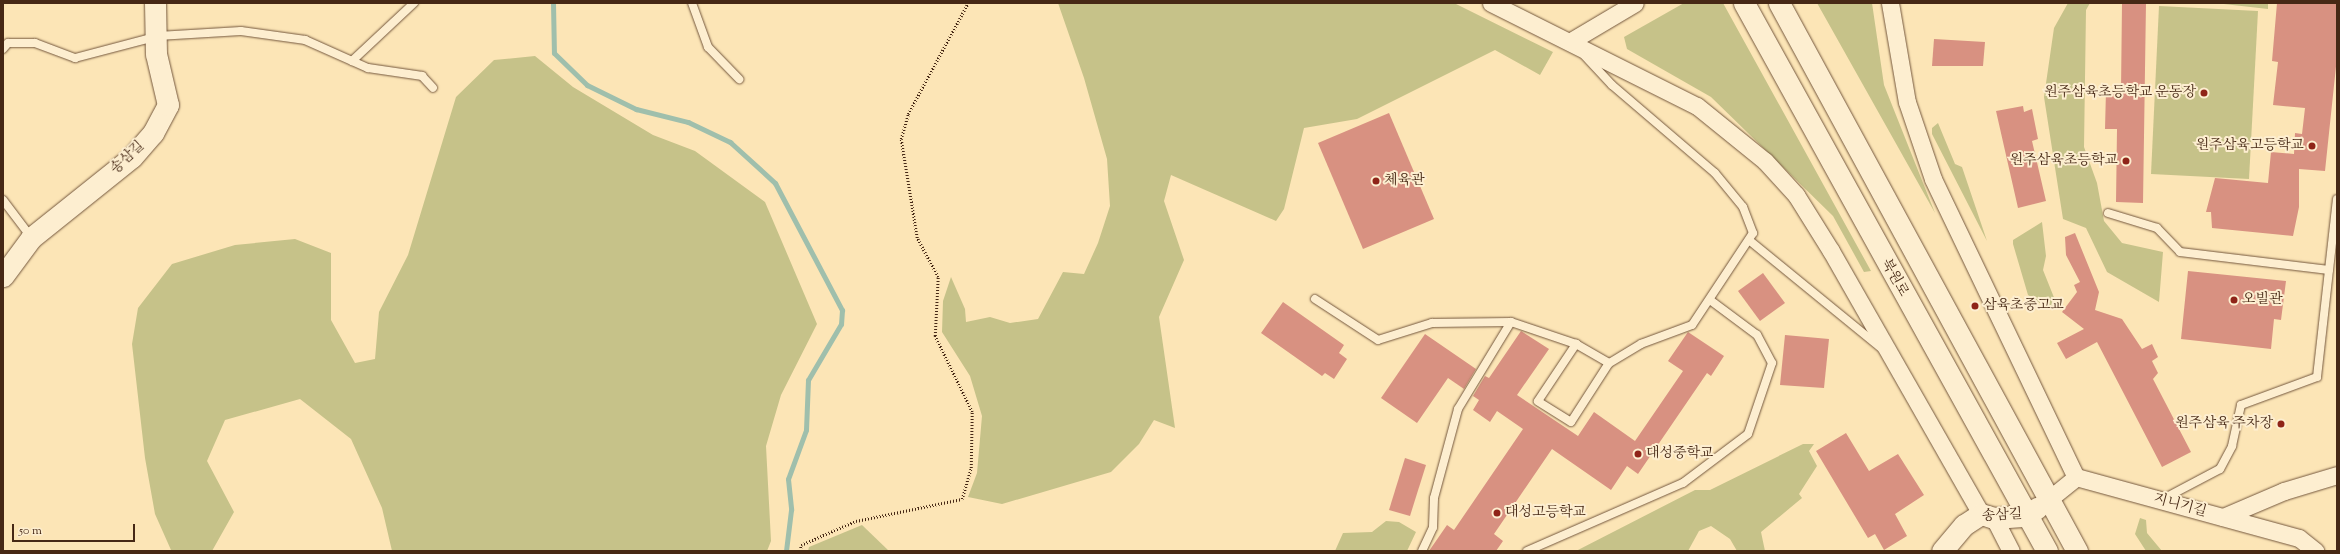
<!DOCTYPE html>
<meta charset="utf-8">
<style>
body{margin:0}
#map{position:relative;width:2340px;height:554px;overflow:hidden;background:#fce5b6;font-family:"Sorts Mill Goudy","Noto Serif KR",serif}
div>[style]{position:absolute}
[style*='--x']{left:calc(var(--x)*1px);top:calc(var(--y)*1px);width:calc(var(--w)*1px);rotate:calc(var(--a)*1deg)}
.green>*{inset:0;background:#c6c289}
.stream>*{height:5px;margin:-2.5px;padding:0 2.5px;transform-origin:2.5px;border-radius:2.5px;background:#9fbfac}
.building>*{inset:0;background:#d89181}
.path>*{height:2.5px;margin-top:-1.25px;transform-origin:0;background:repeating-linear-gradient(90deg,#462815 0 1px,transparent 0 3px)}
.roads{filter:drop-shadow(0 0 1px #74573d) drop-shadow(0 0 1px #74573d)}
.service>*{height:8px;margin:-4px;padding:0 4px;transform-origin:4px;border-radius:4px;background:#fdeed0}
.minor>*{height:17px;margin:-8.5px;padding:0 8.5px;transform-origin:8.5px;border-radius:8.5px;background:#fdeed0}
.tertiary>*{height:21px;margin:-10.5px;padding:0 10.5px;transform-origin:10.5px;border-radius:10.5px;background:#fdeed0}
.dots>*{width:11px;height:11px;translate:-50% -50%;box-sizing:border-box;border:2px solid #fdeed0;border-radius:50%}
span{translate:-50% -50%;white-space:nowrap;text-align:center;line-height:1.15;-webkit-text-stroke:4px #fdeed0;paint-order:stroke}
.poi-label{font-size:14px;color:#462815}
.right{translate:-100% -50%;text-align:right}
.left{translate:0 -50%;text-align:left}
.street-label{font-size:14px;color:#462815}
.frame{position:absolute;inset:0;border:4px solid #462815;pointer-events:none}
.scale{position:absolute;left:12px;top:524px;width:123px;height:18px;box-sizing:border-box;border:2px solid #462815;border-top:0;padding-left:5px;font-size:12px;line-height:14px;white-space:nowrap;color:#462815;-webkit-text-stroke:3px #fdeed0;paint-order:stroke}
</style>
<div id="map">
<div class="green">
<div style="clip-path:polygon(1058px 3px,1454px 3px,1553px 52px,1540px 75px,1495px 50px,1357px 119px,1304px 128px,1284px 209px,1276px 221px,1171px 175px,1164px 201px,1184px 260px,1159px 317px,1175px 428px,1154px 420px,1139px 444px,1111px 472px,1002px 504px,968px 497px,977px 473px,982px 416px,970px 376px,942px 332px,943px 301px,951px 277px,965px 309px,966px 322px,990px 317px,1010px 323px,1038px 319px,1063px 272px,1084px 274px,1098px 243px,1110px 206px,1107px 159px,1084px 78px)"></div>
<div style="clip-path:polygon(1684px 3px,1723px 3px,1871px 271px,1864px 272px,1833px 216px,1711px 97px,1627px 49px,1624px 37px)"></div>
<div style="clip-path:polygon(1817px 3px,1872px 3px,1884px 85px,1935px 213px)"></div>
<div style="clip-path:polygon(2068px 3px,2090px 3px,2086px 10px,2084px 147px,2097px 183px,2104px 221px,2122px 243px,2163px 252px,2159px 302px,2107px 272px,2086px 228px,2063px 219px,2044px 97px,2054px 28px)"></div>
<div style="clip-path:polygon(2215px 3px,2268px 3px,2268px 9px)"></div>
<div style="clip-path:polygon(2159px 6px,2258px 11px,2249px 179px,2151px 174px)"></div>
<div style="clip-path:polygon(535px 56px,573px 87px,653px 135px,695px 151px,765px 202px,817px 324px,781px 395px,766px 446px,771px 541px,767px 551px,392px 551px,382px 508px,351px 439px,300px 399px,225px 420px,207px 461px,234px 512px,212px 551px,171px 550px,155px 514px,145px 458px,132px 344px,138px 308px,172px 264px,235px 245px,295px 239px,331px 253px,331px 320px,355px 363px,375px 359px,379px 312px,408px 255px,456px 97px,494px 60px)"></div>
<div style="clip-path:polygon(1938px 123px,1955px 164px,1962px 167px,1987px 241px,1932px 134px,1932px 128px)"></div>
<div style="clip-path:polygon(2042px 222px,2046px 256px,2043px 270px,2057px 305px,2050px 310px,2028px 295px,2013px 244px,2013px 240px)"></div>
<div style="clip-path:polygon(1803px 444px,1814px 444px,1809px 451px,1817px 466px,1799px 494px,1802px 498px,1761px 532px,1765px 551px,1737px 551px,1730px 539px,1711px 526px,1699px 531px,1688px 551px,1576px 551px,1695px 490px,1710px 490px)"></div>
<div style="clip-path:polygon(2140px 518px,2146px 520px,2147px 533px,2162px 551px,2146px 551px,2135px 534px)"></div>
<div style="clip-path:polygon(1386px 521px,1399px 522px,1416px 532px,1407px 551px,1335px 551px,1343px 533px,1372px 532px)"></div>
<div style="clip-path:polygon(862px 525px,889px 551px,808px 551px,809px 547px)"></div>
</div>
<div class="stream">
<div style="--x:553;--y:3;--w:50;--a:88.9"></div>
<div style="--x:554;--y:53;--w:46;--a:44.1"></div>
<div style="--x:587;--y:85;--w:55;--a:26.1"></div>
<div style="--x:636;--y:109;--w:54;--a:14"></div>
<div style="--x:688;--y:122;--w:47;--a:25.5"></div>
<div style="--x:730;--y:142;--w:61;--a:42.3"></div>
<div style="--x:775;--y:183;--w:144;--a:62.2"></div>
<div style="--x:842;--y:310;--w:14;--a:94"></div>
<div style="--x:841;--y:324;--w:65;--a:120.5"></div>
<div style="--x:808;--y:380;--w:50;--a:92.3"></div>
<div style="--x:806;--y:430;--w:52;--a:110.2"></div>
<div style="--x:788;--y:479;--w:31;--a:84"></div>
<div style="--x:791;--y:510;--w:41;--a:97"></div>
</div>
<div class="building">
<div style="clip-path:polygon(2122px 3px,2146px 3px,2143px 203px,2116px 202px,2117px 129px,2105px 129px,2106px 90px,2121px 90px)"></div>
<div style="clip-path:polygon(2277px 3px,2337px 3px,2337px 57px,2325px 171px,2299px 169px,2299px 207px,2293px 236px,2212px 228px,2211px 212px,2206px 212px,2215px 178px,2268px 183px,2271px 152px,2294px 154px,2295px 133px,2302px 134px,2305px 108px,2273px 105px,2278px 62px,2272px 61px)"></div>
<div style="clip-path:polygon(1934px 39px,1985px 42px,1983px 66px,1932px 66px)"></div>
<div style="clip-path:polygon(2023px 106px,2024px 112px,2032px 109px,2038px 139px,2032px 141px,2046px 201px,2018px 208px,1996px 111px)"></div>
<div style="clip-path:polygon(1389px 113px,1434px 219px,1363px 249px,1318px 143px)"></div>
<div style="clip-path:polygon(2075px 233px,2099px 292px,2095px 310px,2122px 319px,2142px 349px,2152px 344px,2158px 357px,2152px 361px,2158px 373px,2153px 379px,2191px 452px,2162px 467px,2097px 342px,2066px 359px,2057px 343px,2084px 329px,2062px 312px,2077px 292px,2074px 285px,2080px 282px,2066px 255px,2065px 237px)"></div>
<div style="clip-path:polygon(2188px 271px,2286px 281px,2281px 320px,2274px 319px,2271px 349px,2181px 339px)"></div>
<div style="clip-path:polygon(1763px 273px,1785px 303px,1760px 321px,1738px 291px)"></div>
<div style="clip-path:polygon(1283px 302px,1344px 345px,1339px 353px,1347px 359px,1334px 379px,1325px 373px,1322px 376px,1261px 333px)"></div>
<div style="clip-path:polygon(1521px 331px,1549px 349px,1517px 395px,1578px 436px,1594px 412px,1635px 441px,1683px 371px,1668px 361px,1688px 332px,1724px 356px,1711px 376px,1707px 373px,1638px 474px,1627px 466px,1611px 490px,1552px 449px,1494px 534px,1503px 541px,1496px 551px,1429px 551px,1447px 525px,1454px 530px,1523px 429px,1497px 411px,1490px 422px,1473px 410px,1479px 400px,1473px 396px,1485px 376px,1489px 378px)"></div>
<div style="clip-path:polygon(1425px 334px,1476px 369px,1464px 389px,1448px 378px,1417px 423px,1381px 398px)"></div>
<div style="clip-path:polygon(1785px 335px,1829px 339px,1824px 388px,1780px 385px)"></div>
<div style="clip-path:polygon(1846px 433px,1869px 471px,1898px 454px,1924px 495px,1895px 514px,1907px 536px,1884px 550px,1875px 534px,1868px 538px,1816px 451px)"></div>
<div style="clip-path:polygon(1405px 458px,1426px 465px,1410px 516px,1389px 510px)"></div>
</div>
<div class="path">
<div style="--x:800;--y:551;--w:6;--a:-81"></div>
<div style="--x:801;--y:545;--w:60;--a:-23.6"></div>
<div style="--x:856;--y:521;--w:108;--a:-11.7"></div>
<div style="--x:962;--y:499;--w:32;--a:-74"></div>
<div style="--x:971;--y:468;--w:56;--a:-89"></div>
<div style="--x:972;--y:412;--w:85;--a:-116"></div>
<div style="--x:935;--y:336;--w:59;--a:-87.1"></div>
<div style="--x:938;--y:277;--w:44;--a:-118.3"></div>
<div style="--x:917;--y:238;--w:100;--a:-99.2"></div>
<div style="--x:901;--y:139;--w:26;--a:-74"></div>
<div style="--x:908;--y:114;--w:126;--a:-61.6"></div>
</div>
<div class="roads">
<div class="service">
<div style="--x:692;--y:3;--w:47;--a:70"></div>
<div style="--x:708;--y:47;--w:45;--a:45.9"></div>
<div style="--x:3;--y:49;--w:8;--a:-50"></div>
<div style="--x:8;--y:43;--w:27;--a:0"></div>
<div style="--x:35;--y:43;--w:43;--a:20.6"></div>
<div style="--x:75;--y:58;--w:86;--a:-14.8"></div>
<div style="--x:158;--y:36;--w:83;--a:-3.4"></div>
<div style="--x:241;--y:31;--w:65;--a:8"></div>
<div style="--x:305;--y:40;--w:69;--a:24"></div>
<div style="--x:368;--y:68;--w:55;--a:8.4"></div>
<div style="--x:422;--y:76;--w:16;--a:47"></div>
<div style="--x:1584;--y:55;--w:41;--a:47"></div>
<div style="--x:1612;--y:85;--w:135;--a:40.5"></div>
<div style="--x:1715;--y:173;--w:44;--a:50.5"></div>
<div style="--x:1743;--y:207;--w:28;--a:69"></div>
<div style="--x:1753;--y:233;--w:110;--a:123.5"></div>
<div style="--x:1692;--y:325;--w:54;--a:159.6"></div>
<div style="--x:1641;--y:344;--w:37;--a:149"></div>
<div style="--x:1609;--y:363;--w:70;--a:122.8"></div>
<div style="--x:1571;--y:422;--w:39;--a:-148"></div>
<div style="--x:1538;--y:401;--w:69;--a:-56.3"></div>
<div style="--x:1576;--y:344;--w:38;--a:30"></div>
<div style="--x:352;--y:61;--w:85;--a:-43.1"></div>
<div style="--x:3;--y:200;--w:46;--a:52.9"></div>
<div style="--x:2108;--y:213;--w:51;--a:17"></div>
<div style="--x:2157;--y:228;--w:33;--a:46"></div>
<div style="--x:2180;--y:252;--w:150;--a:6.9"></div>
<div style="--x:1750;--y:241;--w:169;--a:39.2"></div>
<div style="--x:1315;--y:299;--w:75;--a:33.1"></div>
<div style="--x:1378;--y:340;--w:57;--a:-17.5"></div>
<div style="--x:1432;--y:323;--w:79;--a:-0.7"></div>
<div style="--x:2163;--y:499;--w:64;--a:-27.8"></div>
<div style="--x:2220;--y:469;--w:26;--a:-62"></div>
<div style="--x:2232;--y:446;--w:42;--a:-77.6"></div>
<div style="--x:2241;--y:405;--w:81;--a:-20.2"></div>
<div style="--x:2317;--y:377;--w:179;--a:-83.6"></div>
<div style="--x:1422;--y:551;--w:26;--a:-65"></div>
<div style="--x:1433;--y:527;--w:29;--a:-88"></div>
<div style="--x:1434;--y:498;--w:92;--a:-74.9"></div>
<div style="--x:1458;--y:409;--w:102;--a:-58.7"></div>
<div style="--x:1511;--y:322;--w:69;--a:18.7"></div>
<div style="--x:1527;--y:551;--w:170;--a:-23.6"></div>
<div style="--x:1683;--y:483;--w:81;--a:-37"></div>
<div style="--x:1748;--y:434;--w:75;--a:-71.3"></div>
<div style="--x:1772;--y:363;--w:32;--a:-118"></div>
<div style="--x:1757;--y:335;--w:59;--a:-143.3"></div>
</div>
<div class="minor">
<div style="--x:1491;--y:3;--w:230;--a:26.6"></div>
<div style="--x:1697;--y:106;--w:87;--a:39"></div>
<div style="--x:1765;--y:161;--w:46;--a:47.6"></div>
<div style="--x:1796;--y:195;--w:66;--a:58"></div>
<div style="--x:1831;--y:251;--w:303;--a:60.3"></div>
<div style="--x:1890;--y:3;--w:100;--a:80.3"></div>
<div style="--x:1907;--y:102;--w:81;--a:71.3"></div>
<div style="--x:1933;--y:179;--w:331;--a:64.4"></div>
<div style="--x:1571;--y:41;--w:74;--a:-30.7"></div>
<div style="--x:2048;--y:500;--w:36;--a:-39"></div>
<div style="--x:2076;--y:477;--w:231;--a:15.3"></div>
<div style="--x:2299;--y:538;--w:21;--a:39"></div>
<div style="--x:2223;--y:517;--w:66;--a:-23.1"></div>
<div style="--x:2284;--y:491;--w:55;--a:-16.8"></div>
<div style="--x:1994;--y:518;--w:37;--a:63"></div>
</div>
<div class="tertiary">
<div style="--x:1744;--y:3;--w:626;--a:61.06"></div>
<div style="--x:1779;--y:3;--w:624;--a:61.46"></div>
<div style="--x:3;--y:276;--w:47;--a:-53.6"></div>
<div style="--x:31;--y:238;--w:129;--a:-38.7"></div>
<div style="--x:132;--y:157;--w:32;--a:-49"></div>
<div style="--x:153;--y:133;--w:32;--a:-62"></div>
<div style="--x:168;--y:105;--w:52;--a:-103.2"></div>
<div style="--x:156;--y:54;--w:51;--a:-91.1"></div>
<div style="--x:1942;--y:551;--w:34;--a:-50"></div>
<div style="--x:1964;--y:525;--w:20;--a:-33"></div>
<div style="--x:1981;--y:514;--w:14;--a:17"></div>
<div style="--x:1994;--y:518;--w:32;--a:-4"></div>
<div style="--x:2026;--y:516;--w:14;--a:-36"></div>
</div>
</div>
<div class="dots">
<div style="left:2204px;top:93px;background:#8f2418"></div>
<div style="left:2312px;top:146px;background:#8f2418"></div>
<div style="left:2126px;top:161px;background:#8f2418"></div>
<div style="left:1376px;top:181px;background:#8f2418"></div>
<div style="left:2234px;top:300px;background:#8f2418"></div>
<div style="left:1975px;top:306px;background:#8f2418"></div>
<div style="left:2281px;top:424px;background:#8f2418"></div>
<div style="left:1638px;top:454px;background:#8f2418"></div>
<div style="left:1497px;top:513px;background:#8f2418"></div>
</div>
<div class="poi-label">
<span class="right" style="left:2196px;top:93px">원주삼육초등학교 운동장</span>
<span class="right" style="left:2304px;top:146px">원주삼육고등학교</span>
<span class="right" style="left:2118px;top:161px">원주삼육초등학교</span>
<span class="left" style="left:1384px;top:181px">체육관</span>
<span class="left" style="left:2242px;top:300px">오빌관</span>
<span class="left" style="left:1983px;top:306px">삼육초중고교</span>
<span class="right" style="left:2273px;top:424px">원주삼육 주차장</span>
<span class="left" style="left:1646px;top:454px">대성중학교</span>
<span class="left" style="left:1505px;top:513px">대성고등학교</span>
</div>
<div class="street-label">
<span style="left:128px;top:158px;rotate:-43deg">송삼길</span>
<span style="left:1894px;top:278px;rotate:61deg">북원로</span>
<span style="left:2180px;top:506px;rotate:15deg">지니기길</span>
<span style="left:2002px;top:516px;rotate:-3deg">송삼길</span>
</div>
<div class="frame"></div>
<div class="scale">50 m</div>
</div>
